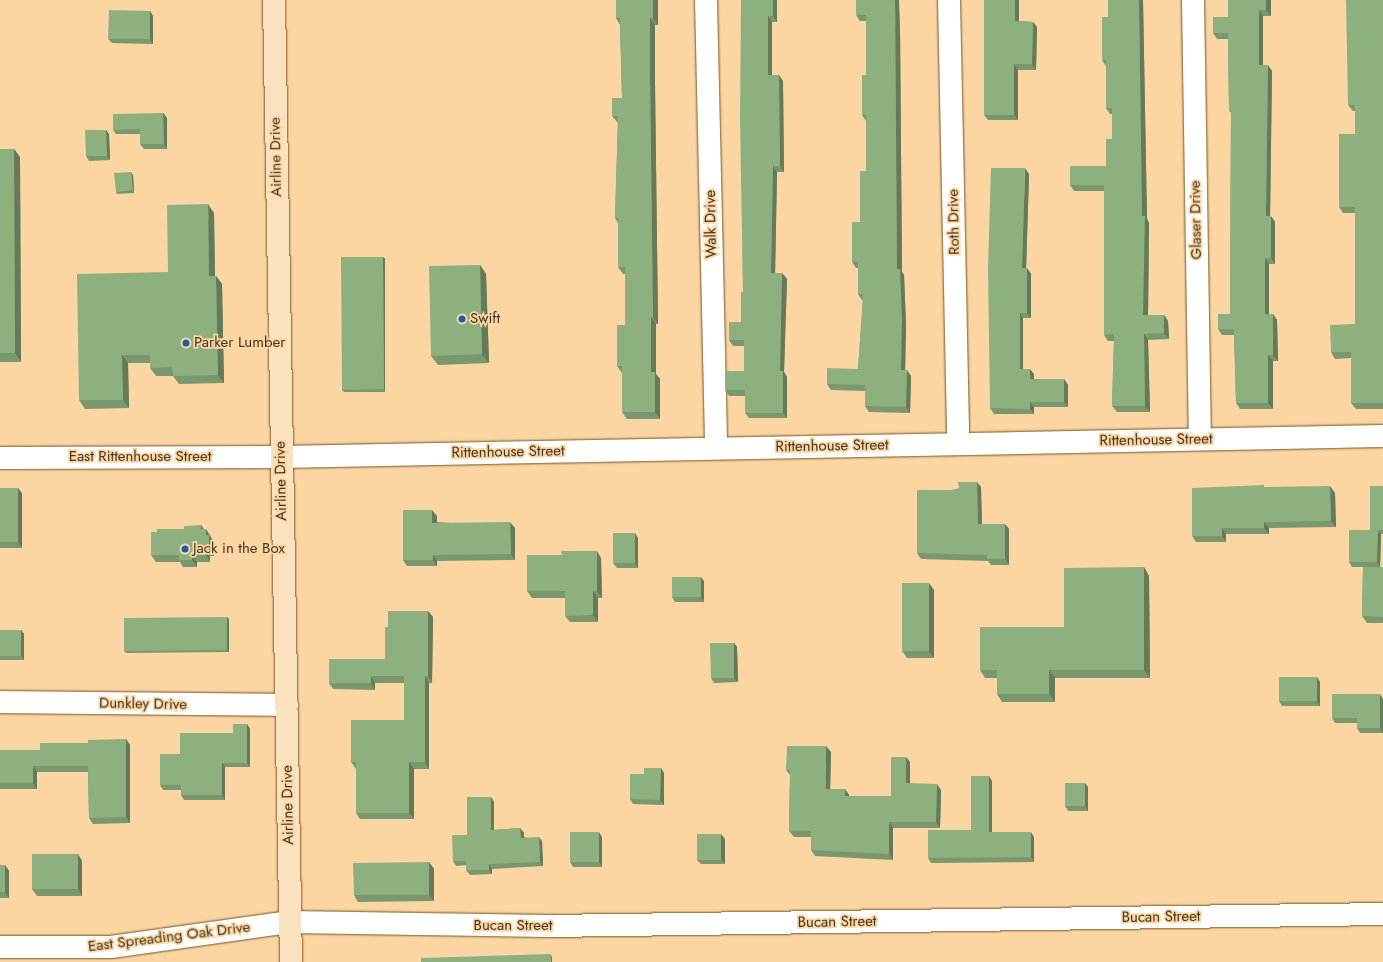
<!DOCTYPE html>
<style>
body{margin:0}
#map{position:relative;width:1383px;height:962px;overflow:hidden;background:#fbd6a3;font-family:Jost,sans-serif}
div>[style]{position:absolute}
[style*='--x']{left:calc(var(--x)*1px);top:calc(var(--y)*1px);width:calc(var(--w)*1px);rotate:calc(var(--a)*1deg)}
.roads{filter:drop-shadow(0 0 1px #765624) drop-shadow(0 0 1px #765624)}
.minor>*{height:22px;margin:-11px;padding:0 11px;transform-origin:11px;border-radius:11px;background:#fff}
.major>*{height:22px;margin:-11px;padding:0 11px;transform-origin:11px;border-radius:11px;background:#fae2be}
.wall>*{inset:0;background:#7a976d}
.shaded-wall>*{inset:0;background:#637b59}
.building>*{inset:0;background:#8eb07f}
.dots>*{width:11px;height:11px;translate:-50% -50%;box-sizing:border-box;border:2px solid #fbd6a3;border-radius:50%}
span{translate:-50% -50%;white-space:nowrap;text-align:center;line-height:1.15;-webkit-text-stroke:3.5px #fbd6a3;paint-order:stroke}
.street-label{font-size:15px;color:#443621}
.poi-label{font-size:15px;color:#443621}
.left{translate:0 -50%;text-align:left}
</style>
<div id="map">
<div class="roads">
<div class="minor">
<div style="--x:706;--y:0;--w:448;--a:88.7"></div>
<div style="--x:949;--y:0;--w:444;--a:88.8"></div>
<div style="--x:1193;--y:0;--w:439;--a:89.1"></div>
<div style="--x:0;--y:458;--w:281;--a:-0.2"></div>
<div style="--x:281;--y:457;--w:1102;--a:-1.09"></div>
<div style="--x:0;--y:702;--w:287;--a:0.6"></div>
<div style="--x:0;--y:947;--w:111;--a:0"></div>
<div style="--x:111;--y:947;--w:181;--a:-8"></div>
<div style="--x:290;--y:922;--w:257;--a:0.9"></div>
<div style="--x:547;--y:926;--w:836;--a:-0.82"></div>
</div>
<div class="major">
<div style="--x:274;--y:0;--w:962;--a:88.99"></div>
</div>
</div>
<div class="wall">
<div style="clip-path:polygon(616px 0,658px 0,658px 25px,655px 25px,655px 82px,658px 324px,656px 324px,656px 374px,660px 379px,660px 419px,627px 419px,622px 412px,622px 373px,617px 366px,625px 325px,625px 274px,623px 274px,618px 267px,618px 223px,615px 218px,618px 123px,612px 116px,622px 98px,620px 25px,616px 18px)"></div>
<div style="clip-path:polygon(741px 0,777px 0,777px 22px,772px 22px,772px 75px,783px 81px,784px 172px,777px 172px,775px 273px,782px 273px,787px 279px,784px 372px,787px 377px,787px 418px,749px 418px,745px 413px,745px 396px,729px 396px,725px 390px,744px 371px,744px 346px,733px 346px,729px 340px,741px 322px,743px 292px)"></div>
<div style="clip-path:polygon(856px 0,900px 28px,902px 272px,904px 275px,906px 326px,905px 370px,911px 376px,910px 413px,869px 412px,865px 406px,865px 391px,831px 390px,827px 384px,858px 369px,863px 300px,862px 300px,858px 294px,858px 268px,856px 268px,852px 262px,860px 222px,866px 171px,866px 121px,862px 115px,866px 75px,866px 21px,860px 21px,856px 15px)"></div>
<div style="clip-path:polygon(1108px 0,1143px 0,1147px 219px,1149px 223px,1148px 315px,1164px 315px,1168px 321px,1169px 339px,1148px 340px,1150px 412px,1117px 412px,1112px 406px,1114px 341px,1108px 341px,1104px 335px,1104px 191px,1074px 191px,1070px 185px,1106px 166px,1112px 139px,1112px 114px,1110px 114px,1106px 108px,1106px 66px,1102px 60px,1108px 17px)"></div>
<div style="clip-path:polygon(1271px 0,1271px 16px,1263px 16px,1263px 65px,1272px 71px,1270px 216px,1275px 222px,1275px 264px,1269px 264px,1269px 314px,1273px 314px,1277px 320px,1278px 361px,1273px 361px,1273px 409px,1240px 409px,1236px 403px,1234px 335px,1222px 335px,1218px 329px,1230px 314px,1231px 113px,1229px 110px,1228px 39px,1217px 39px,1213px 33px,1228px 17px)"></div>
<div style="clip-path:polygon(1383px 0,1383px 409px,1356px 409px,1351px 403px,1351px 358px,1335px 359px,1331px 352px,1355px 324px,1355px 213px,1343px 213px,1339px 207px,1355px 134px,1355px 111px,1353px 111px,1348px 105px)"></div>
<div style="clip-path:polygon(150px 11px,153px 16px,153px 44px,112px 43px,108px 39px)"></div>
<div style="clip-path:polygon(1019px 21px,1033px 22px,1037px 27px,1036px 70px,1018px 70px,1018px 120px,988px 120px,984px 115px)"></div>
<div style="clip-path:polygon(163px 113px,167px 118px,167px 149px,144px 149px,140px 144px,140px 134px,116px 134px,113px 130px)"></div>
<div style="clip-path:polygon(106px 130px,109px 134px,110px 160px,89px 161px,86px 156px)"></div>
<div style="clip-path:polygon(0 149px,14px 149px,20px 157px,21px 362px,0 362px)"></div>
<div style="clip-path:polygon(1029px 174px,1026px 268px,1027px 268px,1031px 274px,1031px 318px,1023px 318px,1023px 369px,1034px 374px,1034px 379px,1064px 379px,1068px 385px,1068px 407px,1034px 407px,1034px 414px,994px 414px,990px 408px)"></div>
<div style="clip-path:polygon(133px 175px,134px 193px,117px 194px,116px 192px)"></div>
<div style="clip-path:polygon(214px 213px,215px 276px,216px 276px,222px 284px,224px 383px,179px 384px,173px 376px,156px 376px,150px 368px,150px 363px,128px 363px,129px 408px,85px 409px,79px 400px,168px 272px)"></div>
<div style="clip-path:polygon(383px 257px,385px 259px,385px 392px,344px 392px,342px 390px)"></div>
<div style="clip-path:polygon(480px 265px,486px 274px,489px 363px,438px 365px,431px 356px)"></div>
<div style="clip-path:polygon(1383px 486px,1383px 534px,1381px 534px,1380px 567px,1383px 567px,1383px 623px,1367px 623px,1362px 616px,1363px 567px,1352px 567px,1349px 562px,1370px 530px)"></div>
<div style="clip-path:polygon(981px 487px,982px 524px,1005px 524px,1009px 529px,1009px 565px,991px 565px,988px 561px,921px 559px,917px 553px,952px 490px)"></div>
<div style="clip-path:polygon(1266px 487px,1335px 493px,1336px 527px,1269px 528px,1269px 534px,1226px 534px,1226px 542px,1196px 542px,1192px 536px)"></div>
<div style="clip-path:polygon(0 488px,22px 493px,22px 548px,0 548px)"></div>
<div style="clip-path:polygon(437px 516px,437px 522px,515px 528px,515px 560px,437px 561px,437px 566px,407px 566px,403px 560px)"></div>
<div style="clip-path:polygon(204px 529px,210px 536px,210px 537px,214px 542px,214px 556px,210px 556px,210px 562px,197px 562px,197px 567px,183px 567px,180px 562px,156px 562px,151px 555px,157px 532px)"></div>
<div style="clip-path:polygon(638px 538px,638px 568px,617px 568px,613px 563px)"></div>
<div style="clip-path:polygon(601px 558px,602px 598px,598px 598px,598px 622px,570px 622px,565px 616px,565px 598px,532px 598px,527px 591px)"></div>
<div style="clip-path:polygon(1144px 567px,1149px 576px,1150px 678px,1055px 678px,1055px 702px,1002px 702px,997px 694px,997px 678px,985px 678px,980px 670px,1064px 627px)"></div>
<div style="clip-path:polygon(704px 581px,704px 602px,675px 602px,672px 597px)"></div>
<div style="clip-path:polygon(934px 590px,934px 658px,907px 658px,902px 651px)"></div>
<div style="clip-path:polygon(428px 611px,433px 617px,432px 683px,429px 683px,429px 769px,414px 769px,414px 819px,360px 819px,356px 813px,356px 769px,351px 762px,404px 720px,404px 683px,375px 683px,375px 690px,333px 689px,329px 683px,385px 659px,388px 627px)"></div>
<div style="clip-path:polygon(229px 619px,229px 652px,126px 653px,124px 651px)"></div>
<div style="clip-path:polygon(0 630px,21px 630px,24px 634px,24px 660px,0 660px)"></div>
<div style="clip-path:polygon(734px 643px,737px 647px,738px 682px,714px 683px,711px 678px)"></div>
<div style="clip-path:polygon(1320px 682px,1320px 706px,1282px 706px,1279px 701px)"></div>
<div style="clip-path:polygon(1383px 699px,1383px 733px,1360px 733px,1357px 728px,1357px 723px,1335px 723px,1332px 718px)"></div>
<div style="clip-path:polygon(247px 724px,250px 729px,250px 767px,225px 767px,225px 800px,184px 800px,181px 795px,181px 790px,163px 790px,160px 785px,180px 754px,233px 733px)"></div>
<div style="clip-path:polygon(126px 739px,130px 745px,130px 823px,93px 824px,89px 818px,88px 772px,37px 772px,37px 789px,0 789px,0 750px,40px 750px,88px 743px)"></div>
<div style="clip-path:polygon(831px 752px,830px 789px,845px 789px,849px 795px,849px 796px,891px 796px,906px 757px,910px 762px,910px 783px,941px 790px,940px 828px,893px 828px,893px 860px,815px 856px,811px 850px,811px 837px,794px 837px,789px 831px,790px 775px,786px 770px)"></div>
<div style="clip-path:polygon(661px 768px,664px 773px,664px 805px,633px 804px,630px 799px,644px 774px)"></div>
<div style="clip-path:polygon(992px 781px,992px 832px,1034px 837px,1034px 862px,931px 863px,928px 858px,971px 830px)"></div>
<div style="clip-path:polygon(1088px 787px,1088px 811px,1068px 811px,1065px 806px)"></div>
<div style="clip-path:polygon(491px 797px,494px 802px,494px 830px,520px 828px,524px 833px,524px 837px,542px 841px,543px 866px,492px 869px,492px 874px,470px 875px,466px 870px,466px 865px,456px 866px,453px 861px,467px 835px)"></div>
<div style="clip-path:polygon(602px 837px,602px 867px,573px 867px,570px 862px)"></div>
<div style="clip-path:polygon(725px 839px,725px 864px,701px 864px,697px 860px)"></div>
<div style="clip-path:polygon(78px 854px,82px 861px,82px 896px,37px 896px,32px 889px)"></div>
<div style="clip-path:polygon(429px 862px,434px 869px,434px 901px,358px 902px,354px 895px)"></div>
<div style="clip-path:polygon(0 865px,5px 865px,9px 871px,9px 898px,0 898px)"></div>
</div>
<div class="shaded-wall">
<div style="clip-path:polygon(653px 0,658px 0,658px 25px,653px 18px)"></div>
<div style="clip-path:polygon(773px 0,777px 0,777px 22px,773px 16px)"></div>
<div style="clip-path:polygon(895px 0,899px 0,900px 28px,902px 272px,904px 275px,906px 326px,905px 376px,901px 370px,897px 269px)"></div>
<div style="clip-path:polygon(1015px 0,1019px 0,1019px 27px,1015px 21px)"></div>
<div style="clip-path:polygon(1139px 0,1143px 0,1147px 219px,1149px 223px,1148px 322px,1143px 315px,1142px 216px)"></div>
<div style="clip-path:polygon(1266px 0,1271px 0,1271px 16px,1266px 10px)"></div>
<div style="clip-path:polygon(1259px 10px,1263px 16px,1263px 71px,1259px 65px)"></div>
<div style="clip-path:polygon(150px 11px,153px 16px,153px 44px,150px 39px)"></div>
<div style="clip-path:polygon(768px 16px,772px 22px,772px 81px,768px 75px)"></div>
<div style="clip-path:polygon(650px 18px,655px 25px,655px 82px,658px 324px,653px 317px,650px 74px)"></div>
<div style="clip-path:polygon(1033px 22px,1037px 27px,1036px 70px,1032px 64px)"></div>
<div style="clip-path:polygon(1014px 64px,1018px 70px,1018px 120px,1014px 115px)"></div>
<div style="clip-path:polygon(1268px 65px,1272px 71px,1270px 222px,1266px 216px)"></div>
<div style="clip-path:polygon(779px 75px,783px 81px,784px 172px,780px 166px)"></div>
<div style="clip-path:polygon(163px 113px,167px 118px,167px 149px,164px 144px)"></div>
<div style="clip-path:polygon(106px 130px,109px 134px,110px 160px,107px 156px)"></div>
<div style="clip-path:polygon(14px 149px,20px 157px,21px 362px,15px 353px)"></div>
<div style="clip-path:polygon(773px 166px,777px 172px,775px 279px,771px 273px)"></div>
<div style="clip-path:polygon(1025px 168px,1029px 174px,1026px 274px,1022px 268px)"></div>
<div style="clip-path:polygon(131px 172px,133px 175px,134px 193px,133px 190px)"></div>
<div style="clip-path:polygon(208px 204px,214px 213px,215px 284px,209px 276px)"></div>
<div style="clip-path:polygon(1271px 216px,1275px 222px,1275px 264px,1271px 258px)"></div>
<div style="clip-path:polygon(383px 257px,385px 259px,385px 392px,384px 389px)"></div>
<div style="clip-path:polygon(1265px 258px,1269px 264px,1269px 320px,1265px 314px)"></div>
<div style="clip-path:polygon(480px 265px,486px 274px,489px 363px,482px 354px)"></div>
<div style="clip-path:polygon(1027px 268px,1031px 274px,1031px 318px,1027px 313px)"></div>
<div style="clip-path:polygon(782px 273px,787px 279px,784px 372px,787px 377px,787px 418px,783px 413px,780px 371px)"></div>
<div style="clip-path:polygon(216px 276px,222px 284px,224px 383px,218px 375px)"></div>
<div style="clip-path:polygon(1020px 313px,1023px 318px,1023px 374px,1020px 369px)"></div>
<div style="clip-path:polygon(1273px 314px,1277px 320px,1278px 361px,1273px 355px)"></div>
<div style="clip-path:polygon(1164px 315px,1168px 321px,1169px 339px,1164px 333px)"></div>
<div style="clip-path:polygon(651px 317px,656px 324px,656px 374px,660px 379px,660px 419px,655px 412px,651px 372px)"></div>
<div style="clip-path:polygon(1144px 334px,1148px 340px,1150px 412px,1145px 406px)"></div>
<div style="clip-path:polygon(122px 355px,128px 363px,129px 408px,123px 400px)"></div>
<div style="clip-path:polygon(1268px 355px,1273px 361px,1273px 409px,1268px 403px)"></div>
<div style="clip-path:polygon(1030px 369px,1034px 374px,1034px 385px,1030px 379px)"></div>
<div style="clip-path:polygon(907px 370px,911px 376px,910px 413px,906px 407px)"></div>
<div style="clip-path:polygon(1064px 379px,1068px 385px,1068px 407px,1064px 402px)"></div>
<div style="clip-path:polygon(1030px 402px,1034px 407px,1034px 414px,1030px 409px)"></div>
<div style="clip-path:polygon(977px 482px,981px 487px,982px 529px,978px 524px)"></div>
<div style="clip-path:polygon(1330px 486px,1335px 493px,1336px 527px,1331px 521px)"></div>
<div style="clip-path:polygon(18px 488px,22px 493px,22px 548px,18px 542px)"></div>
<div style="clip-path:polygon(432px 510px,437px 516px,437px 528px,432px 523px)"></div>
<div style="clip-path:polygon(510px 522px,515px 528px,515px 560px,511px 554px)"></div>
<div style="clip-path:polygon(1264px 522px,1269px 528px,1269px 534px,1264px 528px)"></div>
<div style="clip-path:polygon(1005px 524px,1009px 529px,1009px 565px,1005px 559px)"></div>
<div style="clip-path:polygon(201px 525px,206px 532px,206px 529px,214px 542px,214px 556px,209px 550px,201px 529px)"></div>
<div style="clip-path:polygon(1222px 528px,1226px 534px,1226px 542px,1222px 536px)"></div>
<div style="clip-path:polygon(1378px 530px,1381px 535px,1380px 567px,1377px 562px)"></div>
<div style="clip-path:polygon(635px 533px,638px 538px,638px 568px,635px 563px)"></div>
<div style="clip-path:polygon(206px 550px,210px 556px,210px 562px,206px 555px)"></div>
<div style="clip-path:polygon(597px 551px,601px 558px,602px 598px,597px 591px)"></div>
<div style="clip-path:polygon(192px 555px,197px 562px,197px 567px,192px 560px)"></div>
<div style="clip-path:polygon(433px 555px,437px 561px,437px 566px,433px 560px)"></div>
<div style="clip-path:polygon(1144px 567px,1149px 576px,1150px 678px,1144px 670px)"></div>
<div style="clip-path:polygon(701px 577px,704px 581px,704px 602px,701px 597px)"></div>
<div style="clip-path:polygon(929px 583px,934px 590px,934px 658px,929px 651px)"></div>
<div style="clip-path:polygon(593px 591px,598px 598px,598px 622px,593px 615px)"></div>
<div style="clip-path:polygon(428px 611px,433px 617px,432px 683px,428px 676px)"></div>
<div style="clip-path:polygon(227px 617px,229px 619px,229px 652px,227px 650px)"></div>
<div style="clip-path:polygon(21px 630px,24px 634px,24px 660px,21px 656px)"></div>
<div style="clip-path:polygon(734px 643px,737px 647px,738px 682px,734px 678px)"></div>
<div style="clip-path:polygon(1049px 670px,1055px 678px,1055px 702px,1049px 694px)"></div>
<div style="clip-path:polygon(371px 676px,375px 683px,375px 690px,371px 683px)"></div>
<div style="clip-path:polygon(425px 676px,429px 683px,429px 769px,425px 762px)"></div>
<div style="clip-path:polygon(1317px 677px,1320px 682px,1320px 706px,1317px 701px)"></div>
<div style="clip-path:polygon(1380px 694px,1383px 699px,1383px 733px,1380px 728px)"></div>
<div style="clip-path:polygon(247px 724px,250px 729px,250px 767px,247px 763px)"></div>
<div style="clip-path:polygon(126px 739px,130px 745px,130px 823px,126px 817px)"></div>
<div style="clip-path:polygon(826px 746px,831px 752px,830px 795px,826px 789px)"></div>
<div style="clip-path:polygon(906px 757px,910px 762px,910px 789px,906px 783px)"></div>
<div style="clip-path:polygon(409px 762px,414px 769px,414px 819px,409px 813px)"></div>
<div style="clip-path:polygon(222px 763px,225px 767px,225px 800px,222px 795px)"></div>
<div style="clip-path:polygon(33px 766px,37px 772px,37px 789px,33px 783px)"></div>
<div style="clip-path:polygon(661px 768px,664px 773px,664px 805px,660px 800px)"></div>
<div style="clip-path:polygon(989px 776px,992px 781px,992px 837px,989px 832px)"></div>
<div style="clip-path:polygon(1085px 783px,1088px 787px,1088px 811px,1085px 806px)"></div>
<div style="clip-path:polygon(937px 784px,941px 790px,940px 828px,936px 822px)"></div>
<div style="clip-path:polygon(845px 789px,849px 795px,849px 802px,845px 796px)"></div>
<div style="clip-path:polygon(491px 797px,494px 802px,494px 834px,491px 830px)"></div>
<div style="clip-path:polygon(889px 822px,893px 828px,893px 860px,889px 854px)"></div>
<div style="clip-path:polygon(520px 828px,524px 833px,524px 842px,521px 838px)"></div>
<div style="clip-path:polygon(599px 832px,602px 837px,602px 867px,599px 862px)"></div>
<div style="clip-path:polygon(1031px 832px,1034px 837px,1034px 862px,1031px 857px)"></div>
<div style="clip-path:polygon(721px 834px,725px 839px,725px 864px,721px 860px)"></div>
<div style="clip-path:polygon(539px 837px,542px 841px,543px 866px,540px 862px)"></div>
<div style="clip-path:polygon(78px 854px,82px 861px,82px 896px,78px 889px)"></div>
<div style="clip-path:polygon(429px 862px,434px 869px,434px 901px,429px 895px)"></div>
<div style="clip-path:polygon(489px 864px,492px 869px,492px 874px,489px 870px)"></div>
<div style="clip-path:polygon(5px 865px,9px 871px,9px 898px,5px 892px)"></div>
<div style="clip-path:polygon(550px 954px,552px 957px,552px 962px,551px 962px)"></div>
</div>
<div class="building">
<div style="clip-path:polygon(616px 0,653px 0,653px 18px,650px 18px,650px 74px,653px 317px,651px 317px,651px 372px,655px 372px,655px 412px,622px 412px,622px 366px,617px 366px,617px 325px,625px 325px,625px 267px,618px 267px,618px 218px,615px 218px,618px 116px,612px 116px,612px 98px,622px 98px,620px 18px,616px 18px)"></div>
<div style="clip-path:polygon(741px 0,773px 0,773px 16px,768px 16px,768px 75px,779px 75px,780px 166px,773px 166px,771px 273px,782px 273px,780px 371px,783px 371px,783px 413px,745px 413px,745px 390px,725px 390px,725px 371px,744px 371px,744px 340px,729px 340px,729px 322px,741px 322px,741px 292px,743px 292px,740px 118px)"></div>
<div style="clip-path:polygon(856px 0,895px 0,897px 269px,900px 269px,902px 320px,901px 370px,907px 370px,906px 407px,865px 406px,865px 385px,827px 384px,827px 368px,858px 369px,863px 294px,858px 294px,858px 262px,852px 262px,852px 222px,860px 222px,860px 171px,866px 171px,866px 115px,862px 115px,862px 75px,866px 75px,866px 15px,856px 15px)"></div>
<div style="clip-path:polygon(984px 0,1015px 0,1015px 21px,1033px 22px,1032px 64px,1014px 64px,1014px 115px,984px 115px)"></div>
<div style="clip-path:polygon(1108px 0,1139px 0,1142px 216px,1145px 216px,1143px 315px,1164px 315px,1164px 333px,1144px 334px,1145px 406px,1112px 406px,1114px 334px,1104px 335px,1104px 185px,1070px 185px,1070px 166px,1106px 166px,1106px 139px,1112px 139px,1112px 108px,1106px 108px,1106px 60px,1102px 60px,1102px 17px,1108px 17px)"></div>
<div style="clip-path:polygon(1228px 0,1266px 0,1266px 10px,1259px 10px,1259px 65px,1268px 65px,1266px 216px,1271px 216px,1271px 258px,1265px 258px,1265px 314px,1273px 314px,1273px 355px,1268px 355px,1268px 403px,1236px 403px,1234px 329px,1218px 329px,1218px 314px,1230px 314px,1231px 110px,1229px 110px,1228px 33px,1213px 33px,1213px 17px,1228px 17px)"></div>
<div style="clip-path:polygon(1346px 0,1383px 0,1383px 403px,1351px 403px,1351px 352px,1331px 352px,1330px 325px,1355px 324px,1355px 207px,1339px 207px,1339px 134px,1355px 134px,1355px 105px,1348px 105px)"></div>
<div style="clip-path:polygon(109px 10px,150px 11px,150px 39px,108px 39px)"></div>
<div style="clip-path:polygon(163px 113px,164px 144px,140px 144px,140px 129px,113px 130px,113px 114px)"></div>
<div style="clip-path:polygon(85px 130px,106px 130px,107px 156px,86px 156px)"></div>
<div style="clip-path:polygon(0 149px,14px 149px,15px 353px,0 353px)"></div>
<div style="clip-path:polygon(991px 168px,1025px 168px,1022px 268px,1027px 268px,1027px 313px,1020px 313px,1020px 369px,1030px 369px,1030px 379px,1064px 379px,1064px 402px,1030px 402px,1030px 409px,990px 408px,988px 268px)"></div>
<div style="clip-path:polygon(131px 172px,133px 190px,116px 192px,114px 173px)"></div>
<div style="clip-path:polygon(208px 204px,209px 276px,216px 276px,218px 375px,173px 376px,172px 367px,150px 368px,150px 355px,122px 355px,123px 400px,79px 400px,77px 274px,168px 272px,167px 205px)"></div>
<div style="clip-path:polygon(341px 257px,383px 257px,384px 389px,342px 390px)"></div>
<div style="clip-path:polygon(480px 265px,482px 354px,431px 356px,429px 266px)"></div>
<div style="clip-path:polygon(958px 482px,977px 482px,978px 524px,1005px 524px,1005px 559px,987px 559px,987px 555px,917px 553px,917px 490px,952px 490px,959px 488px)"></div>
<div style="clip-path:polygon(1264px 485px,1264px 487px,1330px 486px,1331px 521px,1264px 522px,1264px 528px,1222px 528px,1222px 536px,1192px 536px,1192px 488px)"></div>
<div style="clip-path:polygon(1370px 486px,1383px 486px,1383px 530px,1370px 530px)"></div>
<div style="clip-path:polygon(0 488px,18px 488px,18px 542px,0 542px)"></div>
<div style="clip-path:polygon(403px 510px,432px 510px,432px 523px,510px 522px,511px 554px,433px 555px,433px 560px,403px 560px)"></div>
<div style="clip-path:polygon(201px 525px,201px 529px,206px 529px,206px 535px,209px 535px,209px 550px,206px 550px,206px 555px,192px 555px,192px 560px,179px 560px,179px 555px,151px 555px,151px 532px,157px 532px,157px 529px,184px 529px,184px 526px)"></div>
<div style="clip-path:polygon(1349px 530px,1378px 530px,1377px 562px,1349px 562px)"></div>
<div style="clip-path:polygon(613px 533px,635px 533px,635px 563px,613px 563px)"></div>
<div style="clip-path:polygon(561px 551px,597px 551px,597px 591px,593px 591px,593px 615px,565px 616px,565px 591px,527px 591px,527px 555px,562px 555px)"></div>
<div style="clip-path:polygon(1144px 567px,1144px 670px,1049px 670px,1049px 694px,997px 694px,997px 670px,980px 670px,980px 627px,1064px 627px,1064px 568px)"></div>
<div style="clip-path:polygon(1363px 567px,1383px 567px,1383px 617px,1362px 616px)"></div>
<div style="clip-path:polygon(672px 577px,701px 577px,701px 597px,672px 597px)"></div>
<div style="clip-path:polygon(902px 583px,929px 583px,929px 651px,902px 651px)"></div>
<div style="clip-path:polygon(388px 611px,428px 611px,428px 676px,425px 676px,425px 762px,409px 762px,409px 813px,356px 813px,356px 762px,351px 762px,351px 720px,404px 720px,404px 676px,371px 676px,371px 683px,329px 683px,329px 659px,385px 659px,385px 627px,388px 627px)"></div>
<div style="clip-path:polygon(227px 617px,227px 650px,124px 651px,124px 618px)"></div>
<div style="clip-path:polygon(0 630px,21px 630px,21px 656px,0 656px)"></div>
<div style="clip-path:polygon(710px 643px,734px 643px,734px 678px,711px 678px)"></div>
<div style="clip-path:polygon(1279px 677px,1317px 677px,1317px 701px,1279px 701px)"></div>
<div style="clip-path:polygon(1332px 694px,1380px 694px,1380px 728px,1357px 728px,1357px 718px,1332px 718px)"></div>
<div style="clip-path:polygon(233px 724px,247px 724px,247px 763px,222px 763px,222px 795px,181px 795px,181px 785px,160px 785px,160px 754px,180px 754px,180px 733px,233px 733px)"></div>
<div style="clip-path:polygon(126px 739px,126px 817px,89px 818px,88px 766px,33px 766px,33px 783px,0 783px,0 750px,40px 750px,40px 743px,88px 743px,88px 740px)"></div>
<div style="clip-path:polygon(787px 746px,826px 746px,826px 789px,845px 789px,845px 796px,891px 796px,891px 757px,906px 757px,906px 783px,937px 784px,936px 822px,889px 822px,889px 854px,811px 850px,811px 831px,789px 831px,790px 770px,786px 770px)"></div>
<div style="clip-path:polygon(644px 768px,661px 768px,660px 800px,630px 799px,630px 774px,644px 774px)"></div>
<div style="clip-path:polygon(971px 776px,989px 776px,989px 832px,1031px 832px,1031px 857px,928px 858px,928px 830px,971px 830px)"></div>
<div style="clip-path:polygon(1065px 783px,1085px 783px,1085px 806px,1065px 806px)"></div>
<div style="clip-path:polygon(467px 797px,491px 797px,491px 830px,520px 828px,521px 838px,539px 837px,540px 862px,489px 864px,489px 870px,466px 870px,466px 861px,453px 861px,452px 835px,467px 835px)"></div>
<div style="clip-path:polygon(570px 832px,599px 832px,599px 862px,570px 862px)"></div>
<div style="clip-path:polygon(697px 834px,721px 834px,721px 860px,697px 860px)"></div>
<div style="clip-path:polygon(32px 854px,78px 854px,78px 889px,32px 889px)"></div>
<div style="clip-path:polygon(429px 862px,429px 895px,354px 895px,353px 863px)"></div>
<div style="clip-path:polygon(0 865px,5px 865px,5px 892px,0 892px)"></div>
<div style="clip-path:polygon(550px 954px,551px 962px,421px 962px,421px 958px)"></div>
</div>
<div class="dots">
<div style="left:462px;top:319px;background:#195bac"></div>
<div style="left:186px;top:343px;background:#195bac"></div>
<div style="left:185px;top:549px;background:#195bac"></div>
</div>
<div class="street-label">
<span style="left:276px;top:157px;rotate:-91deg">Airline Drive</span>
<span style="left:1196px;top:220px;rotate:-91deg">Glaser Drive</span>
<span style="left:954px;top:222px;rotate:-91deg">Roth Drive</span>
<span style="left:711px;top:224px;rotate:-91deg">Walk Drive</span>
<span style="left:1156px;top:440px;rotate:-1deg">Rittenhouse Street</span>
<span style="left:832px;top:446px;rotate:-1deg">Rittenhouse Street</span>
<span style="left:508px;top:452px;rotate:-1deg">Rittenhouse Street</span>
<span style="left:140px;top:457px">East Rittenhouse Street</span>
<span style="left:281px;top:481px;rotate:-91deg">Airline Drive</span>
<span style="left:143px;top:704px;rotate:1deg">Dunkley Drive</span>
<span style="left:288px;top:805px;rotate:-91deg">Airline Drive</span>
<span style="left:1161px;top:917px;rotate:-1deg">Bucan Street</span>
<span style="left:837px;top:922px;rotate:-1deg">Bucan Street</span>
<span style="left:513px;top:926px">Bucan Street</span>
<span style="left:169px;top:937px;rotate:-7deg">East Spreading Oak Drive</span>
</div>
<div class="poi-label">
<span class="left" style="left:470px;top:319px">Swift</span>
<span class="left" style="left:194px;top:343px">Parker Lumber</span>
<span class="left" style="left:193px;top:549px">Jack in the Box</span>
</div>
</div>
